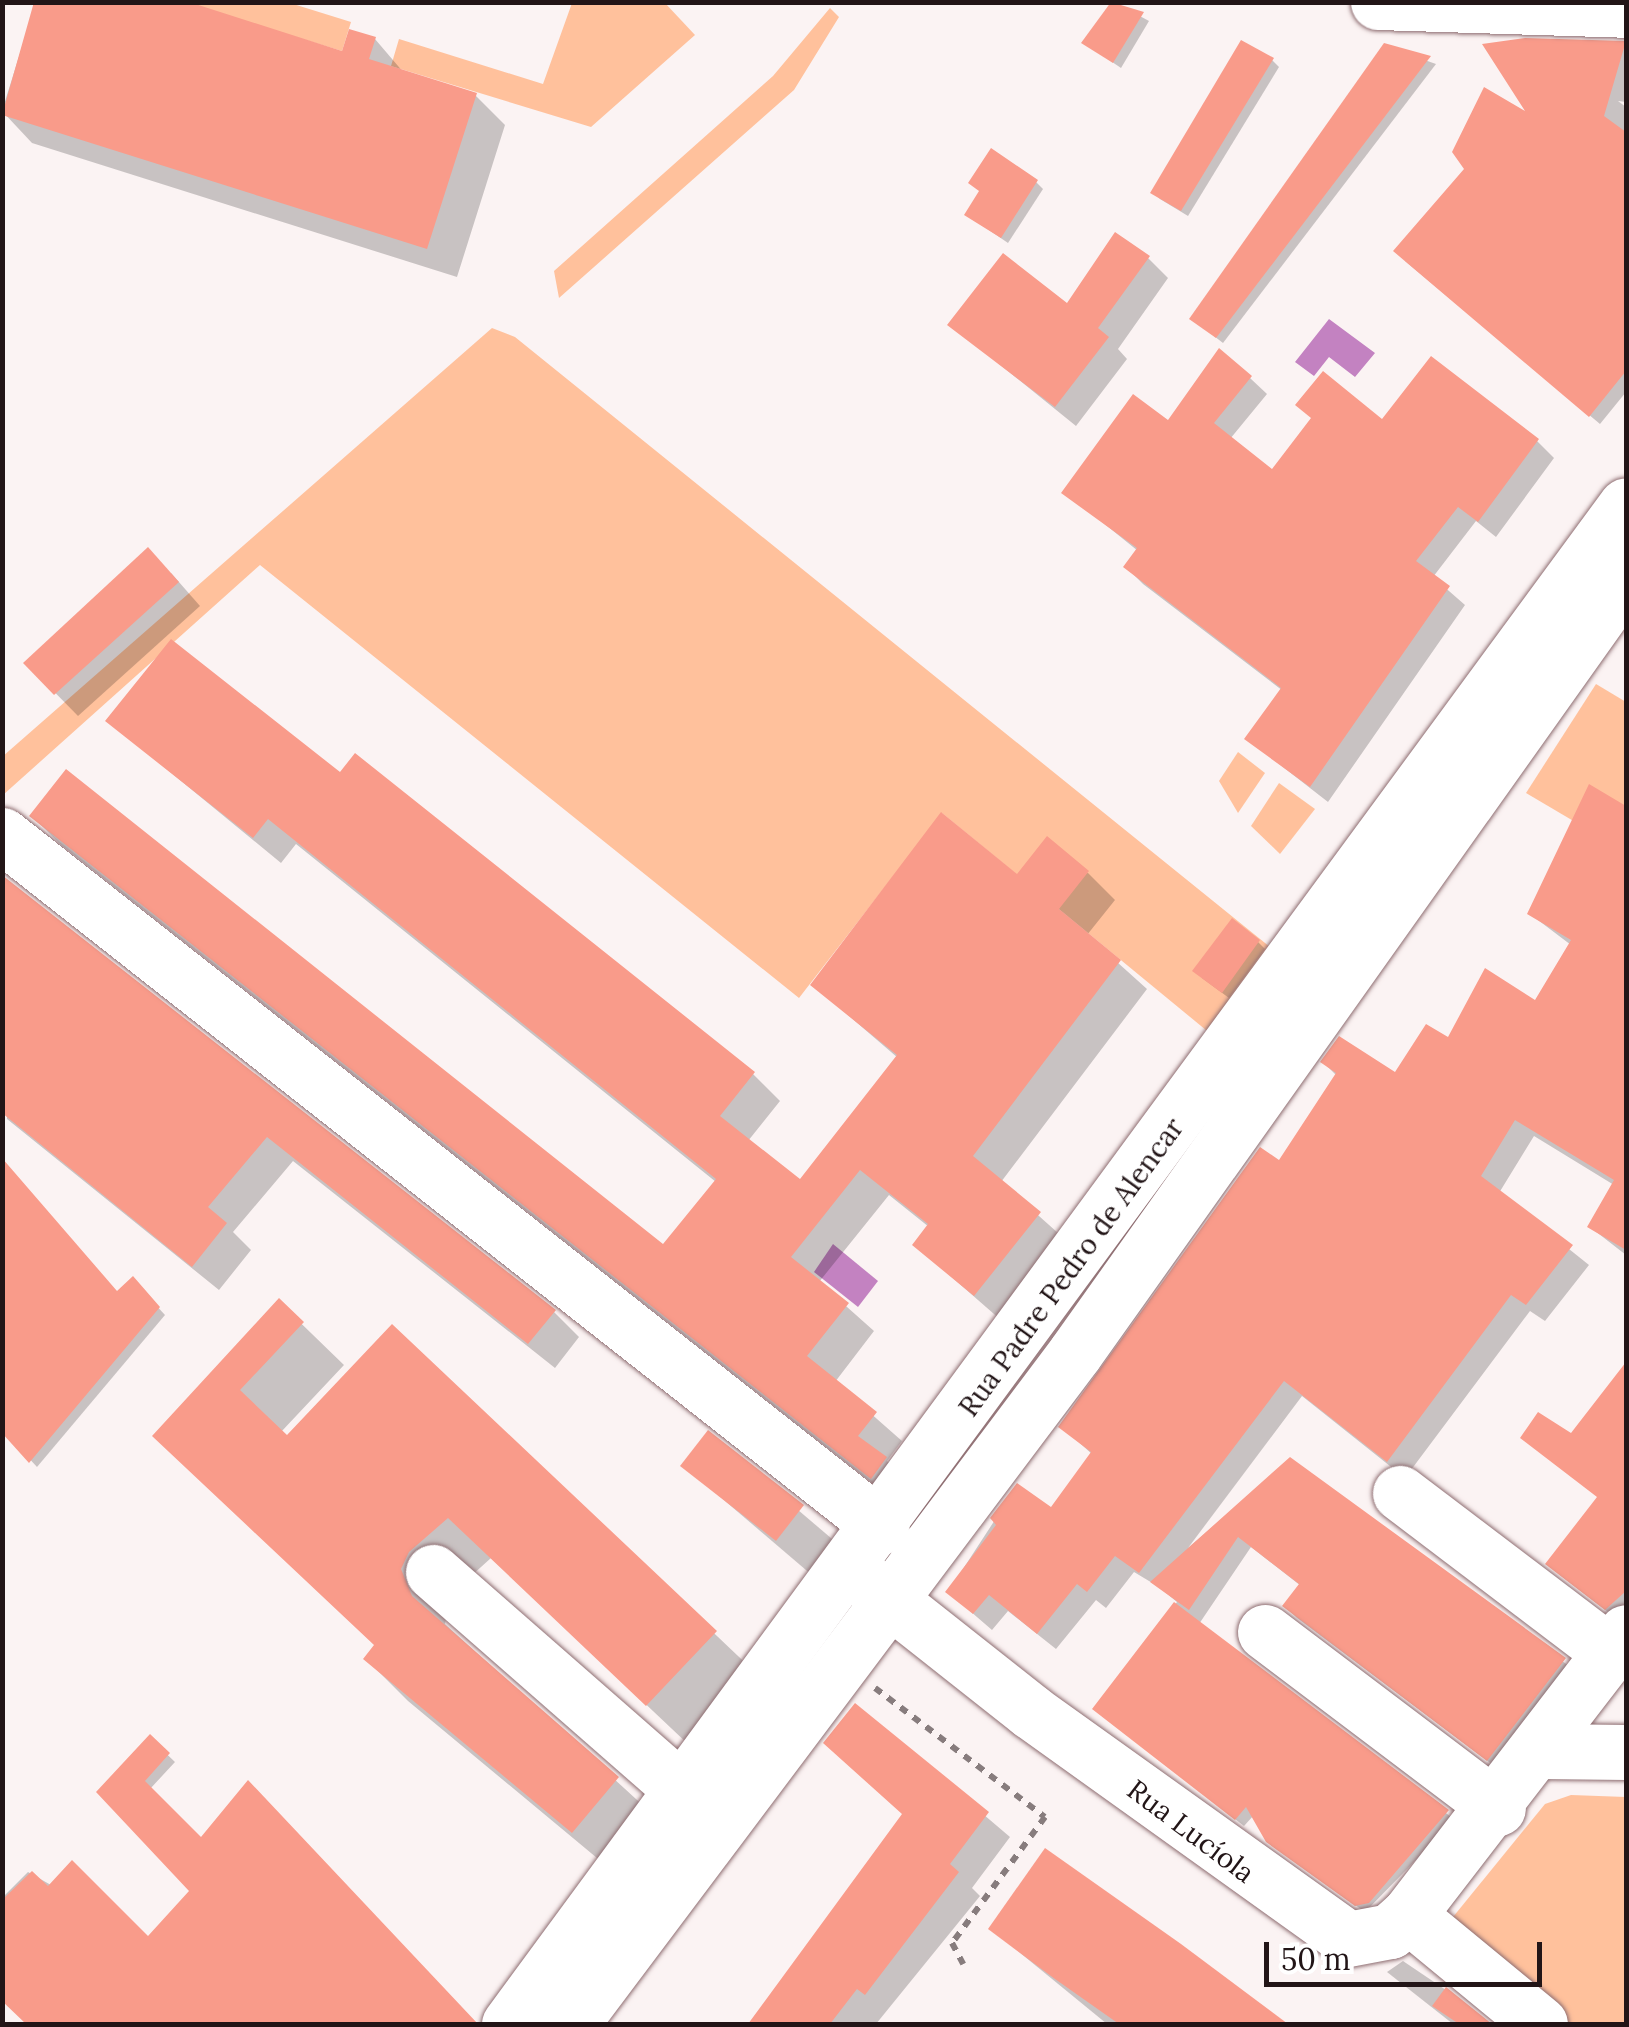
<!DOCTYPE html>
<meta charset="utf-8">
<style>
body{margin:0}
#map{position:relative;width:1629px;height:2027px;overflow:hidden;background:#fbf3f3;font-family:Lora,serif}
div>[style]{position:absolute}
[style*='--x']{left:calc(var(--x)*1px);top:calc(var(--y)*1px);width:calc(var(--w)*1px);rotate:calc(var(--a)*1deg)}
.green>*{inset:0;background:#ffc19c}
.water>*{inset:0;background:#c382c1}
.shadow>*{inset:0;background:#0003}
.building>*{inset:0;background:#f99b8a}
.path>*{height:6px;margin-top:-3px;transform-origin:0;background:repeating-linear-gradient(90deg,#877c7d 0 8px,transparent 0 16px)}
.roads{filter:drop-shadow(0 0 2px #8e6d71) drop-shadow(0 0 2px #8e6d71)}
.minor>*{height:55px;margin:-27.5px;padding:0 27.5px;transform-origin:27.5px;border-radius:27.5px;background:#fff}
.major>*{height:55px;margin:-27.5px;padding:0 27.5px;transform-origin:27.5px;border-radius:27.5px;background:#fff}
span{translate:-50% -50%;white-space:nowrap;text-align:center;line-height:1.15;-webkit-text-stroke:8px #fff;paint-order:stroke}
.street-label{font-size:28px;color:#221517}
.frame{position:absolute;inset:0;border:5px solid #221517;pointer-events:none}
.scale{position:absolute;left:1264px;top:1942px;width:278px;height:45px;box-sizing:border-box;border:5px solid #221517;border-top:0;padding-left:12px;font-size:30px;line-height:35px;white-space:nowrap;color:#221517;-webkit-text-stroke:8px #fff;paint-order:stroke}
</style>
<div id="map">
<div class="green">
<div style="clip-path:polygon(184px 3px,290px 3px,351px 22px,342px 51px)"></div>
<div style="clip-path:polygon(572px 3px,665px 3px,695px 35px,591px 127px,391px 66px,399px 39px,543px 84px)"></div>
<div style="clip-path:polygon(830px 8px,839px 17px,794px 90px,559px 298px,554px 271px,773px 76px)"></div>
<div style="clip-path:polygon(492px 328px,515px 337px,1270px 947px,1212px 1035px,942px 813px,799px 998px,260px 565px,3px 795px,2px 757px)"></div>
<div style="clip-path:polygon(1596px 684px,1626px 702px,1626px 852px,1526px 793px)"></div>
<div style="clip-path:polygon(1238px 752px,1265px 773px,1238px 813px,1219px 781px)"></div>
<div style="clip-path:polygon(1279px 783px,1315px 809px,1280px 854px,1251px 826px)"></div>
<div style="clip-path:polygon(1571px 1795px,1626px 1797px,1626px 2024px,1569px 2024px,1453px 1917px,1545px 1804px)"></div>
</div>
<div class="water">
<div style="clip-path:polygon(1329px 319px,1375px 353px,1355px 377px,1329px 357px,1314px 376px,1295px 362px)"></div>
<div style="clip-path:polygon(833px 1244px,878px 1281px,858px 1307px,814px 1272px)"></div>
</div>
<div class="shadow">
<div style="clip-path:polygon(36px 2px,344px 54px,375px 39px,404px 73px,475px 95px,505px 125px,457px 277px,32px 143px,2px 111px)"></div>
<div style="clip-path:polygon(1114px 2px,1149px 21px,1121px 68px,1084px 43px)"></div>
<div style="clip-path:polygon(1626px 41px,1626px 102px,1618px 101px,1626px 107px,1626px 392px,1600px 424px,1405px 261px,1533px 118px,1486px 46px)"></div>
<div style="clip-path:polygon(1385px 46px,1436px 64px,1223px 343px,1192px 319px)"></div>
<div style="clip-path:polygon(1272px 60px,1279px 67px,1188px 216px,1160px 199px,1153px 192px)"></div>
<div style="clip-path:polygon(1036px 182px,1043px 189px,1008px 243px,967px 215px)"></div>
<div style="clip-path:polygon(1148px 258px,1168px 278px,1118px 349px,1127px 359px,1076px 426px,951px 325px,1067px 307px)"></div>
<div style="clip-path:polygon(1250px 378px,1267px 394px,1230px 439px,1272px 472px,1383px 423px,1537px 441px,1554px 458px,1496px 537px,1476px 521px,1433px 577px,1465px 605px,1328px 802px,1247px 739px,1283px 691px,1143px 584px,1126px 567px,1138px 551px,1065px 492px)"></div>
<div style="clip-path:polygon(171px 573px,200px 606px,78px 716px,26px 663px)"></div>
<div style="clip-path:polygon(108px 721px,341px 776px,753px 1074px,780px 1101px,748px 1141px,800px 1183px,898px 1058px,813px 985px,1017px 878px,1088px 873px,1115px 900px,1087px 935px,1147px 989px,1001px 1182px,1067px 1241px,1002px 1321px,915px 1245px,929px 1227px,889px 1195px,819px 1282px,874px 1331px,835px 1382px,902px 1441px,887px 1461px,912px 1486px,899px 1504px,59px 843px,32px 816px,663px 1248px,716px 1182px,296px 844px,281px 863px)"></div>
<div style="clip-path:polygon(1590px 787px,1626px 809px,1626px 1255px,1590px 1227px,1614px 1185px,1534px 1136px,1499px 1193px,1589px 1265px,1545px 1321px,1530px 1311px,1405px 1478px,1302px 1396px,1188px 1548px,1290px 1460px,1577px 1672px,1501px 1771px,1297px 1618px,1285px 1606px,1301px 1586px,1251px 1547px,1199px 1624px,1455px 1820px,1365px 1912px,1277px 1849px,1254px 1815px,1244px 1826px,1095px 1709px,1177px 1602px,1159px 1587px,1134px 1572px,1106px 1608px,1096px 1600px,1056px 1649px,1008px 1611px,992px 1630px,948px 1592px,1017px 1486px,1051px 1510px,1093px 1455px,1062px 1427px,1280px 1163px,1337px 1076px,1323px 1062px,1395px 1076px,1536px 1004px,1571px 945px,1530px 914px)"></div>
<div style="clip-path:polygon(2px 877px,554px 1312px,579px 1337px,555px 1368px,293px 1161px,233px 1232px,251px 1250px,219px 1290px,7px 1119px)"></div>
<div style="clip-path:polygon(1258px 942px,1265px 949px,1229px 998px,1202px 978px)"></div>
<div style="clip-path:polygon(133px 1280px,165px 1315px,37px 1467px,2px 1429px)"></div>
<div style="clip-path:polygon(279px 1302px,344px 1365px,281px 1432px,287px 1438px,392px 1327px,758px 1675px,690px 1746px,491px 1558px,450px 1595px,445px 1624px,660px 1821px,615px 1873px,408px 1701px,366px 1659px,376px 1646px,197px 1477px)"></div>
<div style="clip-path:polygon(1600px 1400px,1626px 1421px,1626px 1608px,1617px 1619px,1560px 1575px,1599px 1498px,1572px 1437px)"></div>
<div style="clip-path:polygon(709px 1434px,845px 1550px,820px 1582px,684px 1466px)"></div>
<div style="clip-path:polygon(856px 1706px,1010px 1837px,972px 1888px,980px 1896px,876px 2024px,749px 2024px,904px 1815px)"></div>
<div style="clip-path:polygon(150px 1738px,175px 1762px,150px 1789px,201px 1840px,248px 1783px,476px 2024px,78px 2024px,79px 1958px,29px 2024px,2px 1997px,2px 1898px,28px 1872px,148px 1940px,193px 1891px,100px 1792px)"></div>
<div style="clip-path:polygon(1046px 1851px,1287px 2024px,1107px 2024px,991px 1929px)"></div>
<div style="clip-path:polygon(1403px 1961px,1443px 1988px,1488px 2024px,1453px 2024px,1387px 1972px)"></div>
</div>
<div class="building">
<div style="clip-path:polygon(34px 2px,189px 2px,342px 51px,349px 29px,376px 37px,369px 59px,477px 93px,427px 249px,2px 115px)"></div>
<div style="clip-path:polygon(1111px 2px,1144px 12px,1113px 63px,1081px 43px)"></div>
<div style="clip-path:polygon(1525px 38px,1626px 41px,1604px 116px,1626px 132px,1626px 371px,1589px 417px,1393px 251px,1464px 169px,1452px 152px,1484px 87px,1525px 111px,1482px 44px)"></div>
<div style="clip-path:polygon(1241px 40px,1274px 58px,1181px 211px,1150px 193px)"></div>
<div style="clip-path:polygon(1384px 43px,1431px 56px,1216px 338px,1189px 319px)"></div>
<div style="clip-path:polygon(991px 148px,1038px 180px,1001px 238px,964px 215px,979px 191px,968px 183px)"></div>
<div style="clip-path:polygon(1115px 232px,1150px 256px,1098px 328px,1109px 337px,1055px 407px,947px 325px,1003px 253px,1067px 303px)"></div>
<div style="clip-path:polygon(1219px 348px,1252px 376px,1214px 423px,1272px 469px,1311px 418px,1295px 405px,1323px 371px,1382px 419px,1431px 356px,1539px 439px,1478px 522px,1458px 507px,1416px 561px,1450px 586px,1310px 787px,1244px 739px,1281px 688px,1123px 567px,1137px 548px,1061px 493px,1133px 394px,1168px 420px)"></div>
<div style="clip-path:polygon(148px 547px,179px 582px,54px 695px,23px 663px)"></div>
<div style="clip-path:polygon(171px 639px,340px 772px,355px 753px,755px 1072px,720px 1116px,800px 1179px,897px 1055px,810px 985px,941px 812px,1017px 874px,1047px 836px,1089px 871px,1059px 909px,1121px 960px,973px 1156px,1041px 1212px,974px 1296px,912px 1245px,928px 1224px,860px 1170px,791px 1257px,849px 1303px,807px 1356px,877px 1412px,858px 1436px,887px 1457px,871px 1479px,29px 816px,66px 769px,663px 1244px,716px 1179px,268px 819px,253px 838px,105px 721px)"></div>
<div style="clip-path:polygon(1589px 784px,1626px 806px,1626px 1250px,1587px 1227px,1614px 1180px,1515px 1120px,1481px 1176px,1573px 1245px,1526px 1305px,1511px 1295px,1387px 1462px,1284px 1381px,1139px 1573px,1115px 1556px,1087px 1592px,1077px 1584px,1037px 1634px,989px 1595px,973px 1614px,945px 1592px,996px 1525px,990px 1518px,1017px 1483px,1051px 1507px,1091px 1452px,1058px 1427px,1260px 1147px,1279px 1160px,1336px 1073px,1320px 1062px,1339px 1036px,1395px 1072px,1426px 1024px,1448px 1037px,1485px 968px,1535px 1000px,1571px 940px,1527px 914px)"></div>
<div style="clip-path:polygon(2px 875px,556px 1310px,528px 1344px,267px 1137px,208px 1207px,227px 1223px,192px 1267px,2px 1113px)"></div>
<div style="clip-path:polygon(1232px 918px,1260px 940px,1222px 993px,1192px 971px)"></div>
<div style="clip-path:polygon(2px 1158px,117px 1291px,133px 1276px,160px 1307px,29px 1463px,2px 1433px)"></div>
<div style="clip-path:polygon(279px 1298px,304px 1322px,240px 1390px,287px 1435px,392px 1324px,717px 1631px,646px 1706px,448px 1518px,409px 1552px,401px 1569px,412px 1596px,619px 1777px,572px 1833px,363px 1659px,374px 1645px,152px 1436px)"></div>
<div style="clip-path:polygon(1626px 1362px,1626px 1591px,1605px 1610px,1545px 1564px,1597px 1497px,1520px 1438px,1538px 1412px,1571px 1433px)"></div>
<div style="clip-path:polygon(708px 1430px,804px 1505px,776px 1541px,680px 1466px)"></div>
<div style="clip-path:polygon(1290px 1457px,1566px 1658px,1487px 1761px,1282px 1606px,1299px 1584px,1238px 1537px,1189px 1610px,1150px 1582px)"></div>
<div style="clip-path:polygon(1174px 1602px,1449px 1810px,1369px 1903px,1355px 1906px,1266px 1842px,1246px 1807px,1235px 1820px,1092px 1709px)"></div>
<div style="clip-path:polygon(855px 1703px,989px 1812px,950px 1864px,959px 1872px,865px 1995px,857px 1989px,830px 2024px,748px 2024px,902px 1814px,823px 1743px)"></div>
<div style="clip-path:polygon(150px 1734px,170px 1753px,145px 1781px,201px 1837px,248px 1780px,478px 2024px,26px 2024px,2px 2001px,2px 1900px,32px 1871px,48px 1886px,72px 1860px,148px 1936px,189px 1891px,96px 1792px)"></div>
<div style="clip-path:polygon(1045px 1848px,1181px 1944px,1288px 2024px,1119px 2024px,1055px 1979px,988px 1929px)"></div>
<div style="clip-path:polygon(1446px 1987px,1492px 2024px,1459px 2024px,1432px 2006px)"></div>
</div>
<div class="path">
<div style="--x:875;--y:1688;--w:213;--a:37.2"></div>
<div style="--x:1045;--y:1817;--w:157;--a:126.4"></div>
<div style="--x:952;--y:1943;--w:24;--a:62"></div>
</div>
<div class="roads">
<div class="minor">
<div style="--x:1378;--y:2;--w:248;--a:1.8"></div>
<div style="--x:2;--y:835;--w:1119;--a:38.18"></div>
<div style="--x:1400;--y:1493;--w:265;--a:37.2"></div>
<div style="--x:853;--y:1571;--w:226;--a:38.3"></div>
<div style="--x:1030;--y:1711;--w:391;--a:35.6"></div>
<div style="--x:1348;--y:1939;--w:43;--a:-10.8"></div>
<div style="--x:1390;--y:1931;--w:24;--a:-42"></div>
<div style="--x:1408;--y:1915;--w:357;--a:-52.4"></div>
<div style="--x:433;--y:1572;--w:334;--a:41.2"></div>
<div style="--x:1265;--y:1632;--w:292;--a:37.1"></div>
<div style="--x:1542;--y:1751;--w:84;--a:0.7"></div>
<div style="--x:1408;--y:1915;--w:171;--a:39.5"></div>
</div>
<div class="major">
<div style="--x:509;--y:2024;--w:1885;--a:-53.67"></div>
<div style="--x:571;--y:2024;--w:839;--a:-53.09"></div>
<div style="--x:1075;--y:1353;--w:951;--a:-54.59"></div>
</div>
</div>
<div class="street-label">
<span style="left:1071px;top:1267px;rotate:-54deg">Rua Padre Pedro de Alencar</span>
<span style="left:1191px;top:1831px;rotate:37deg">Rua Lucíola</span>
</div>
<div class="frame"></div>
<div class="scale">50 m</div>
</div>
